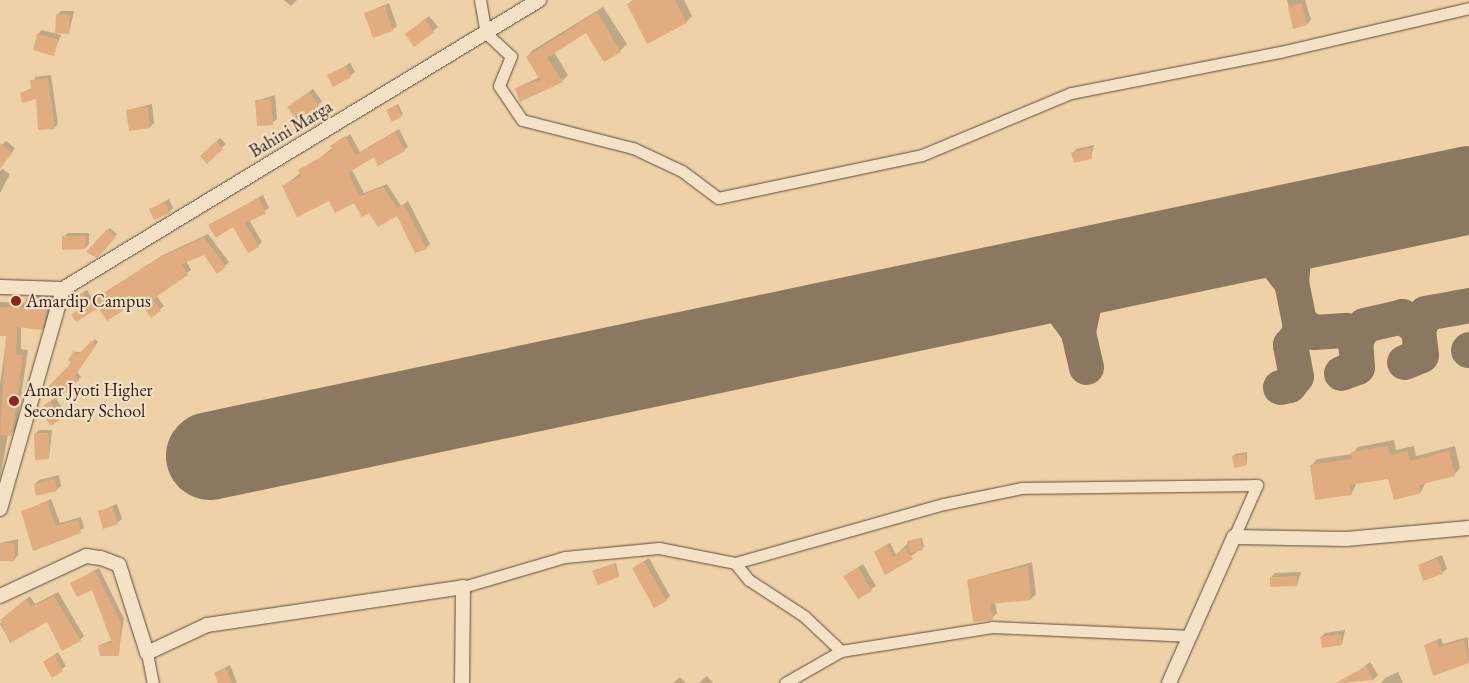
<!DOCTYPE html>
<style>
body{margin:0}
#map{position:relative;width:1469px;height:683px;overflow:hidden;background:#eed1a7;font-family:"EB Garamond",serif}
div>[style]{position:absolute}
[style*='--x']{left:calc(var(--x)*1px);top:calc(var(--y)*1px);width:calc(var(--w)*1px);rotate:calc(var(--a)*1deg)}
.shadow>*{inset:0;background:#0003}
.taxiway>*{height:35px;margin:-17.5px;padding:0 17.5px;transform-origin:17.5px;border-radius:17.5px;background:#8c7760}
.runway>*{height:88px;margin:-44px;padding:0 44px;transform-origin:44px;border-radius:44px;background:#8c7760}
.building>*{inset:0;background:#e2ac81}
.roads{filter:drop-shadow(0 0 1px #5c4a3c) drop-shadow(0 0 1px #5c4a3c)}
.minor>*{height:11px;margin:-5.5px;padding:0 5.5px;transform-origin:5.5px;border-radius:5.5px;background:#f4e1c6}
.tertiary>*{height:14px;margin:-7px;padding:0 7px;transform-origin:7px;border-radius:7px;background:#f4e1c6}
.dots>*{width:14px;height:14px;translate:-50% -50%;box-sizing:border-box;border:2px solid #f4e1c6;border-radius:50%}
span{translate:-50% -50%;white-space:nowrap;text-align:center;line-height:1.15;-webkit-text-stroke:4.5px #f4e1c6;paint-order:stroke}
.street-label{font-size:18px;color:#2b1d18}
.poi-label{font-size:18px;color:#2b1d18}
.left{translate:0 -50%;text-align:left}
</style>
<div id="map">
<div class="shadow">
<div style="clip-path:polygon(284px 0,297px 0,291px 6px)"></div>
<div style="clip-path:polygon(633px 0,684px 0,692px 16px,686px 22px,628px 4px)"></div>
<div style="clip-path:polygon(1287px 0,1305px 0,1311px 20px,1307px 24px,1294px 28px)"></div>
<div style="clip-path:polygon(389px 3px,397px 26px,392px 30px,366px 13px)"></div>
<div style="clip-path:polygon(603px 7px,627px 44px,620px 51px,604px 61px,586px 32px,554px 52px,568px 75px,562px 81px,516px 88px,540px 77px,527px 57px,533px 50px)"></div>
<div style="clip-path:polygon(61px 11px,74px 11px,69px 33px,57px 15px)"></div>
<div style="clip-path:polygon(429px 16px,438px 27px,414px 45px,406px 34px)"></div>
<div style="clip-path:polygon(42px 30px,61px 35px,53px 54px,38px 34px)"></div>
<div style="clip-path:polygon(350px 63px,355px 72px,350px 76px,329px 75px)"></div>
<div style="clip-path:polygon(51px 75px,58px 124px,55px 127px,37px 98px,21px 93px,32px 88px,35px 77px)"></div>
<div style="clip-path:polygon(313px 89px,322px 101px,318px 105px,293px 103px)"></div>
<div style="clip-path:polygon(275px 95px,277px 119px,272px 123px,256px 101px)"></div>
<div style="clip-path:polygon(152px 104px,154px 123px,150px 127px,128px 110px)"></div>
<div style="clip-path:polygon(398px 104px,403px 114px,401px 115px,389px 109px)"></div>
<div style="clip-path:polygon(399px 129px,408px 147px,404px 150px,375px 156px,352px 170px,364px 193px,387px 184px,401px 206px,408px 201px,430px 244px,426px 248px,397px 214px,284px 186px,350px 134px,360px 152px)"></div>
<div style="clip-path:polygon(220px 138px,226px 144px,207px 162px,202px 156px)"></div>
<div style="clip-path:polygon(6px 141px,15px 148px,8px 158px,0 159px,0 147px)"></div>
<div style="clip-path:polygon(1094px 145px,1091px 157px,1073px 153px,1076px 149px)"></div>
<div style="clip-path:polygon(2px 169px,10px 174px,0 193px,0 171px)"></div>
<div style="clip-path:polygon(263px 195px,269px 208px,249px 220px,262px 242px,258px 246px,233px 225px,209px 225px)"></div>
<div style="clip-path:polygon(169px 199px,173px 208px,169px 212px,151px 209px)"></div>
<div style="clip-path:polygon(110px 228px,117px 234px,97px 257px,88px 251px)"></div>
<div style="clip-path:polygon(68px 233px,89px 233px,89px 244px,85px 248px,63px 237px)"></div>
<div style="clip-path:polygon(208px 234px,229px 262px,225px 266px,204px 253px,186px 261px,191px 270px,156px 295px,164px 306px,152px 316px,140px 299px,73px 315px,79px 309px,76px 297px,87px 290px,93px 300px,163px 255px)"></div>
<div style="clip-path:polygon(32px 294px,52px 296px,51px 300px,29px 298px,50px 303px,47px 324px,42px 329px,21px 327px,21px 349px,28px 350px,16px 430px,8px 435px,0 478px,0 384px,7px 335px,0 335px,0 302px,26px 303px,26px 299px)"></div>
<div style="clip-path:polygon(95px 339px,98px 342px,77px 372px,81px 377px,56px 399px,66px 413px,51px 424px,45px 405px,55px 398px,75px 352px,82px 352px)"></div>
<div style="clip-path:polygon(39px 430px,52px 430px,49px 458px,36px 433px)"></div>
<div style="clip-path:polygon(1394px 440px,1396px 450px,1414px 446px,1416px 456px,1455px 446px,1460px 468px,1454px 475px,1426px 482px,1421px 492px,1389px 477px,1357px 483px,1351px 494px,1311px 466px,1317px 459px,1352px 454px,1358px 447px)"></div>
<div style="clip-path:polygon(1247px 452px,1247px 464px,1234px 456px,1235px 454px)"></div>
<div style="clip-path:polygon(59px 475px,61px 486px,57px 490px,37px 494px,35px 484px,39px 480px)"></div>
<div style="clip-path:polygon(51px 499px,60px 523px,81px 517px,84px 528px,34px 549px,22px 512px)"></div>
<div style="clip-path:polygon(117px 504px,122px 519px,117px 523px,99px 512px)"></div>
<div style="clip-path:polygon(922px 538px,924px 547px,886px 573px,875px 552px,879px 549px,890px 543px,896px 555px,911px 540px)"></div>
<div style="clip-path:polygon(18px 539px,18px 555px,14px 560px,0 543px)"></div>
<div style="clip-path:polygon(1442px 555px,1447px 569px,1442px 573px,1419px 565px)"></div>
<div style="clip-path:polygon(649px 558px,670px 596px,666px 600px,633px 568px)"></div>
<div style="clip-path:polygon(1032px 562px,1036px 594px,1031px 599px,995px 602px,997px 613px,992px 618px,968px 580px)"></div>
<div style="clip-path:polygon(616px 563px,619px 576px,593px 571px,595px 570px)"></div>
<div style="clip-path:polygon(863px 564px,876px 586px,858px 598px,845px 576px)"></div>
<div style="clip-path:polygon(99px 568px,124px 619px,118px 655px,100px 645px,112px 640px,92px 589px,72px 583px)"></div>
<div style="clip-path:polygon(1301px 572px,1297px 585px,1271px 577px,1275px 573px)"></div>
<div style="clip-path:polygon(58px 592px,84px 636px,80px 640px,62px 649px,47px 621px,9px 639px,0 624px,3px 618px,30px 596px,35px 604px)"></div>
<div style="clip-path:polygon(1345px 630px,1342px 644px,1321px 637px,1325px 633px)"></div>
<div style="clip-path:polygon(1468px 637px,1469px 662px,1434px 674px,1425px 645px,1441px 638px,1443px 644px)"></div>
<div style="clip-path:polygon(58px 652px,66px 666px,52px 676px,44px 662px)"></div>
<div style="clip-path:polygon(1370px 662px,1378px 675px,1374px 679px,1343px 683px)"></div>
<div style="clip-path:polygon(230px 665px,237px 683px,219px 683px,215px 673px)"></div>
<div style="clip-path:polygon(1398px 672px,1403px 683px,1381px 683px,1385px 678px)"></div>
<div style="clip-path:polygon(707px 676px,713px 683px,699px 683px)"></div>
<div style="clip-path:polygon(680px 677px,686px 683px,673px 683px)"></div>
</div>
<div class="taxiway">
<div style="--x:1444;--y:196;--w:25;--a:11"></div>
<div style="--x:1225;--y:242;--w:46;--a:15.3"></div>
<div style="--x:1269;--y:254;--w:36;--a:52"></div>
<div style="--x:1021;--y:285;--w:38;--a:25"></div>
<div style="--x:1056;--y:301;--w:37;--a:54"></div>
<div style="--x:1299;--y:323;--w:17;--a:31"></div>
<div style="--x:1314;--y:332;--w:31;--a:-4"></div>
<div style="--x:1345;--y:330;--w:15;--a:48"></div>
<div style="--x:1468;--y:350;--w:1;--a:-45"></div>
<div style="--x:1404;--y:362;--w:18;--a:-22"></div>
<div style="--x:1421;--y:355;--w:26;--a:-97"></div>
<div style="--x:1418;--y:329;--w:17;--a:-66"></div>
<div style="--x:1425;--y:313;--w:45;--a:-10.3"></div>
<div style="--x:1086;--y:367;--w:37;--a:-103"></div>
<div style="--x:1078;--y:331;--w:33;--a:-78"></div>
<div style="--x:1085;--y:299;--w:51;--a:-43.4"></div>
<div style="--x:1341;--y:373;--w:17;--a:-21"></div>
<div style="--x:1357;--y:367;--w:26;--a:-94"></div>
<div style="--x:1355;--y:341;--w:18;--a:-61"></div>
<div style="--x:1364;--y:325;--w:39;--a:-13"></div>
<div style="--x:1402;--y:316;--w:21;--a:39"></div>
<div style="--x:1280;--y:387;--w:9;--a:-13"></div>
<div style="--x:1289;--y:385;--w:11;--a:-52"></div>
<div style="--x:1296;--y:376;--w:32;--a:-101"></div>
<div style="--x:1290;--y:345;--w:18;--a:-52"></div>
<div style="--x:1301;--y:331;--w:50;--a:-101.5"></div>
<div style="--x:1291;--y:282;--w:21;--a:-85"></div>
<div style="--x:1293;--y:261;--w:36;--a:-60"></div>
<div style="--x:1311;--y:230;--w:22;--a:-27"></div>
</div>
<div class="runway">
<div style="--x:210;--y:456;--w:1287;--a:-11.93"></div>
</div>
<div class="building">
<div style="clip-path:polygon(635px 0,675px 0,687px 23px,647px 44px,627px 4px)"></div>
<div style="clip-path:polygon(1302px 3px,1307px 25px,1293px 29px,1288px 7px)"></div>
<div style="clip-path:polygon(385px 6px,393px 31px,373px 38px,364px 13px)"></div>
<div style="clip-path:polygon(597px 12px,621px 52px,604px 62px,586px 33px,547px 58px,563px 82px,520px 102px,515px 88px,540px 80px,526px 57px)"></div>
<div style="clip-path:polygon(56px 14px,70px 15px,69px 34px,55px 33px)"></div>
<div style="clip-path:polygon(425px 19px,434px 32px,414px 47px,405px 34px)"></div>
<div style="clip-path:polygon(37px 34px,58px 39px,54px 56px,33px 50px)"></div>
<div style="clip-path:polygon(346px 66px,351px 77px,333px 87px,327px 75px)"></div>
<div style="clip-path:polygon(48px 78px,55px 129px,38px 130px,36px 99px,22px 103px,20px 93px,31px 90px,30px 80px)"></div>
<div style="clip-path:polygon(309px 92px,319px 106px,297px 121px,287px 107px)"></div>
<div style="clip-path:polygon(271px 99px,273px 125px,257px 126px,255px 100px)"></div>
<div style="clip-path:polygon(396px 105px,402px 116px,392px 122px,386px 110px)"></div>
<div style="clip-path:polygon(148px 107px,150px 128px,129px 131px,126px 110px)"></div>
<div style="clip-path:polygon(395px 132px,405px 151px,378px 166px,374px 157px,348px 173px,360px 196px,383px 187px,397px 208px,404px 204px,427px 249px,415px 253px,397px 216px,378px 227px,369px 213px,362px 217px,354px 203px,335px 213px,329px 201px,297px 217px,282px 186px,301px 177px,298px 170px,333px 150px,330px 146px,345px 136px,356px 155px)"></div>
<div style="clip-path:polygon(216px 141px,223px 149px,207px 164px,200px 156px)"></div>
<div style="clip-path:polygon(0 143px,12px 153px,0 169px)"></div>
<div style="clip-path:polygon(1091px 148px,1092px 159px,1074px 163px,1071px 153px)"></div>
<div style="clip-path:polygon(259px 198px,266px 214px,245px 223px,259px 247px,248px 253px,233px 227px,216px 238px,208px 225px)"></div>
<div style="clip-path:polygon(165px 202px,170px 213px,154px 220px,149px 209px)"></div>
<div style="clip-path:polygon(107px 229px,116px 237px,97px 258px,86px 252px)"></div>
<div style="clip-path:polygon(62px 236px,86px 236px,85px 249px,62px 250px)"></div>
<div style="clip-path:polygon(204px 237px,226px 267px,217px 274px,204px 255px,182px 264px,188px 275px,153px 299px,161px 311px,151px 318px,139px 300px,107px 321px,98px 308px,76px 322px,71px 315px,78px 310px,71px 300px,83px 293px,89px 302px,158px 259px)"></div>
<div style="clip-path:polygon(25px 298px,47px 301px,45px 321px,42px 330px,17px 327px,16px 354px,23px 355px,12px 436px,0 435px,6px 336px,0 336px,0 307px,24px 308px)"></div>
<div style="clip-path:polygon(91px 341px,96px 345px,75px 376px,79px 380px,56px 400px,45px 390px,71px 363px,68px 360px,74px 351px,79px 354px)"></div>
<div style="clip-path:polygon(50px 401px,62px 418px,51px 426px,39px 409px)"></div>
<div style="clip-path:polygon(34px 433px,49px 433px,49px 459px,35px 460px)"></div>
<div style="clip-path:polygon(1388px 446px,1390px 455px,1408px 451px,1410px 461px,1449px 451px,1455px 476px,1419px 485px,1421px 493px,1394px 500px,1388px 479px,1350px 485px,1352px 495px,1315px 500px,1310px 465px,1352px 459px,1351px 452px)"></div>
<div style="clip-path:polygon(1245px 454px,1247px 465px,1234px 468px,1232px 456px)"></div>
<div style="clip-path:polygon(55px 479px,57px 491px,36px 496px,34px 484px)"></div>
<div style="clip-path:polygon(47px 502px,56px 526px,78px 520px,81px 533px,33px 551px,21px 511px)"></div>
<div style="clip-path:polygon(113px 507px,118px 524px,103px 529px,98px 511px)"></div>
<div style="clip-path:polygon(920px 539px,923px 550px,910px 553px,907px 541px)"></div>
<div style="clip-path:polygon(0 543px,14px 543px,15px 561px,0 561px)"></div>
<div style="clip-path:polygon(887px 545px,893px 557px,905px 548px,913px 559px,885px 575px,874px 552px)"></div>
<div style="clip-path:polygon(1438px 559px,1443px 574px,1423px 581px,1418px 565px)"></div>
<div style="clip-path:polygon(644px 561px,667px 601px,654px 608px,632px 568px)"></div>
<div style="clip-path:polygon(614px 564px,619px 577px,598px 585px,592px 571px)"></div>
<div style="clip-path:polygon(1028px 566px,1031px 600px,990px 604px,993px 620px,973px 622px,967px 580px)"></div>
<div style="clip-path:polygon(858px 567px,872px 591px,858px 599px,843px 576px)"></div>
<div style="clip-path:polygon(95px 571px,121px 623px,119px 656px,100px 656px,98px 645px,112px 643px,92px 590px,77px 597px,70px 583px)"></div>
<div style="clip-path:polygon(1297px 576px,1297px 586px,1270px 587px,1270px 577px)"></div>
<div style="clip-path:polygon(54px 596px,81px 641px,62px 651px,47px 622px,10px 643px,0 620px,26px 599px,31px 607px)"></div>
<div style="clip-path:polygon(1341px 634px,1342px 645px,1322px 648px,1320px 637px)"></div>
<div style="clip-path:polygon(1464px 640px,1469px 663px,1433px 676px,1424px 645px,1437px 641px,1439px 647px)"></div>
<div style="clip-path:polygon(54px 655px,63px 671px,52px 678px,43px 662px)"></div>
<div style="clip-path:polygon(1366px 666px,1374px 680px,1336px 683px)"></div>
<div style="clip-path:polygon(226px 668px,232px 683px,218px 683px,214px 673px)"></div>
</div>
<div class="roads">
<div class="minor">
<div style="--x:480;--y:0;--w:34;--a:80"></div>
<div style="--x:486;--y:33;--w:34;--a:43"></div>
<div style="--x:511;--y:56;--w:32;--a:112"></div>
<div style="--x:499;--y:86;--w:41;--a:55.9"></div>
<div style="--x:522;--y:120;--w:114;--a:14.2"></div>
<div style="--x:633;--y:148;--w:54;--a:25.1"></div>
<div style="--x:682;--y:171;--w:45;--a:36.9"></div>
<div style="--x:718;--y:198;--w:208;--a:-11.9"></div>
<div style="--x:922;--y:155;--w:161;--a:-22.6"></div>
<div style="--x:1071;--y:93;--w:213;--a:-11.1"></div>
<div style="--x:1280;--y:52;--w:194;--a:-13.1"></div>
<div style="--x:735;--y:563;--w:22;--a:51"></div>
<div style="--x:749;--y:580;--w:66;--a:33.2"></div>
<div style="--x:804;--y:616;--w:51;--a:43.4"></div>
<div style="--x:463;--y:587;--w:106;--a:-16.4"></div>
<div style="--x:565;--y:557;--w:94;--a:-5.5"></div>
<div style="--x:659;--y:548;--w:77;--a:11.2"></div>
<div style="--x:735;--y:563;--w:217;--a:-15.8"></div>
<div style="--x:944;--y:504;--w:80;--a:-11.6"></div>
<div style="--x:1022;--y:488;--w:235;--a:-0.7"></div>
<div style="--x:1257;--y:485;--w:57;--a:113.9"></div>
<div style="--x:147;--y:653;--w:31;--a:79"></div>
<div style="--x:785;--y:683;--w:64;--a:-29.7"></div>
<div style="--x:841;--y:651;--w:153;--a:-9"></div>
<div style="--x:992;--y:627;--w:195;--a:2.6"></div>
</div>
<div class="tertiary">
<div style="--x:0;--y:287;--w:63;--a:1.8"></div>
<div style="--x:63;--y:289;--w:557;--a:-31.26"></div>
<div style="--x:0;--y:509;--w:229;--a:-74"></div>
<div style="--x:0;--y:596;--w:95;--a:-24.9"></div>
<div style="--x:86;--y:556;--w:15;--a:8"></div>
<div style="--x:101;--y:558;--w:19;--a:21"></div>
<div style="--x:119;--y:565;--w:92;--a:72.3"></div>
<div style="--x:147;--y:653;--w:66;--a:-25"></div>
<div style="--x:207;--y:625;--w:259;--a:-8.4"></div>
<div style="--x:463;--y:587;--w:96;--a:90.6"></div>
<div style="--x:1169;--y:683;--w:160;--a:-66"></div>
<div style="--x:1234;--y:537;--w:112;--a:1"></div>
<div style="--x:1346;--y:539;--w:123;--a:-5.1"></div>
</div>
</div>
<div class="dots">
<div style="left:16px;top:301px;background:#8f2418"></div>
<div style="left:14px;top:401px;background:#8f2418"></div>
</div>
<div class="street-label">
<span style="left:291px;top:129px;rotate:-31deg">Bahini Marga</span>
</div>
<div class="poi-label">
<span class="left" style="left:26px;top:301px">Amardip Campus</span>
<span class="left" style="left:24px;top:401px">Amar Jyoti Higher<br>Secondary School</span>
</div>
</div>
